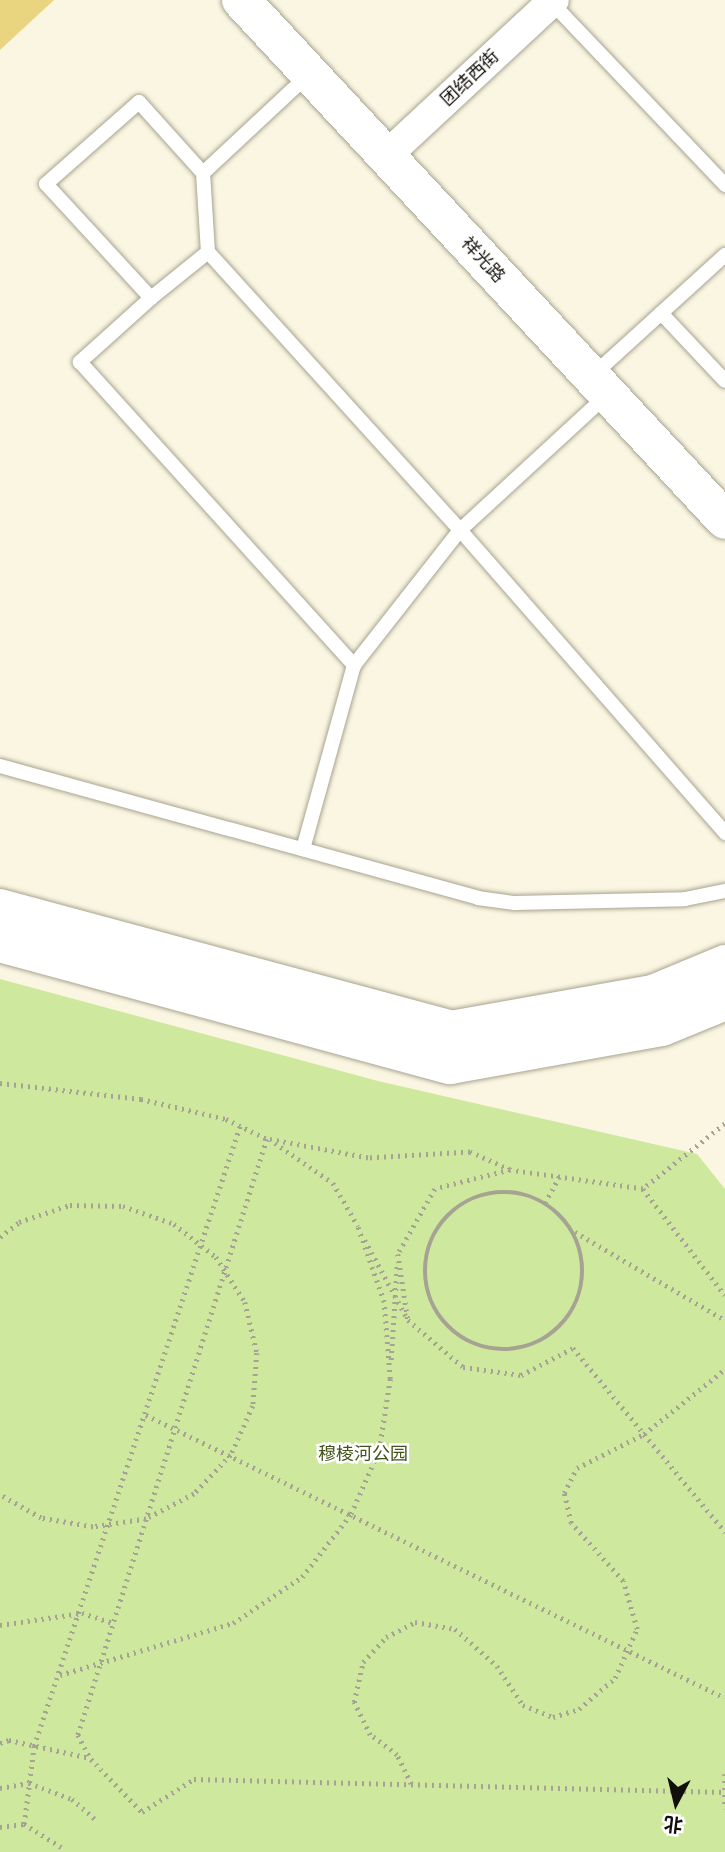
<!DOCTYPE html>
<meta charset="utf-8">
<style>
body{margin:0}
#map{position:relative;width:725px;height:1852px;overflow:hidden;background:#faf6e2;font-family:Signika,"Noto Sans SC",sans-serif}
div>[style]{position:absolute}
[style*='--x']{left:calc(var(--x)*1px);top:calc(var(--y)*1px);width:calc(var(--w)*1px);rotate:calc(var(--a)*1deg)}
.green>*{inset:0;background:#cee99d}
.building>*{inset:0;background:#e9d47f}
.path>*{height:4.5px;margin-top:-2.25px;transform-origin:0;background:repeating-linear-gradient(90deg,#a6a394 0 2px,transparent 0 7px)}
.path>.ring{margin:-2.25px;padding:0;box-sizing:content-box;background:none;border:4.5px solid #a6a394;border-radius:50%}
.roads{filter:drop-shadow(0 0 2px #a8a491) drop-shadow(0 0 2px #a8a491)}
.lane>*{height:14px;margin:-7px;padding:0 7px;transform-origin:7px;border-radius:7px;background:#fff}
.street>*{height:30px;margin:-15px;padding:0 15px;transform-origin:15px;border-radius:15px;background:#fff}
.secondary>*{height:38px;margin:-19px;padding:0 19px;transform-origin:19px;border-radius:19px;background:#fff}
span{translate:-50% -50%;white-space:nowrap;text-align:center;line-height:1.15;-webkit-text-stroke:5px #fff;paint-order:stroke}
.street-label{font-size:18px;color:#12100a}
.park-label{font-size:18px;color:#42541c}
.north{position:absolute;left:641px;top:1768px;width:70px;height:70px;-webkit-text-stroke:5px #fff;paint-order:stroke;rotate:187deg;font-size:19px;font-weight:700;line-height:28px;text-align:center;color:#12100a}
.north::after{content:'';display:block;margin:auto;width:24px;height:32px;background:#12100a;clip-path:polygon(50% 0,100% 100%,50% 72%,0 100%)}
</style>
<div id="map">
<div class="green">
<div style="clip-path:polygon(0 979px,378px 1081px,697px 1154px,725px 1189px,725px 1852px,0 1852px)"></div>
</div>
<div class="building">
<div style="clip-path:polygon(0 0,54px 0,0 50px)"></div>
</div>
<div class="path">
<div style="--x:0;--y:1083;--w:142;--a:6.5"></div>
<div style="--x:141;--y:1099;--w:87;--a:13.2"></div>
<div style="--x:226;--y:1119;--w:46;--a:26"></div>
<div style="--x:725;--y:1124;--w:105;--a:141.6"></div>
<div style="--x:643;--y:1189;--w:134;--a:-171.9"></div>
<div style="--x:510;--y:1170;--w:77;--a:165.8"></div>
<div style="--x:435;--y:1189;--w:75;--a:119.6"></div>
<div style="--x:398;--y:1254;--w:67;--a:81.4"></div>
<div style="--x:408;--y:1320;--w:72;--a:40.5"></div>
<div style="--x:463;--y:1367;--w:59;--a:7.9"></div>
<div style="--x:521;--y:1375;--w:59;--a:-27.4"></div>
<div style="--x:573;--y:1348;--w:239;--a:50.4"></div>
<div style="--x:275;--y:1143;--w:70;--a:34.6"></div>
<div style="--x:333;--y:1183;--w:50;--a:59.8"></div>
<div style="--x:510;--y:1170;--w:44;--a:-155.8"></div>
<div style="--x:470;--y:1152;--w:102;--a:176.6"></div>
<div style="--x:368;--y:1158;--w:103;--a:-169.3"></div>
<div style="--x:267;--y:1139;--w:625;--a:107.59"></div>
<div style="--x:78;--y:1735;--w:27;--a:62"></div>
<div style="--x:91;--y:1759;--w:74;--a:46.1"></div>
<div style="--x:142;--y:1812;--w:62;--a:-32.4"></div>
<div style="--x:194;--y:1779;--w:531;--a:1.4"></div>
<div style="--x:643;--y:1189;--w:134;--a:52.3"></div>
<div class="ring" style="left:425px;top:1192px;width:153.5px;height:153.5px"></div>
<div style="--x:545;--y:1203;--w:30;--a:-62"></div>
<div style="--x:575;--y:1232;--w:174;--a:30.4"></div>
<div style="--x:0;--y:1237;--w:24;--a:-38"></div>
<div style="--x:19;--y:1222;--w:54;--a:-18.4"></div>
<div style="--x:70;--y:1205;--w:53;--a:1.1"></div>
<div style="--x:123;--y:1206;--w:54;--a:19.4"></div>
<div style="--x:174;--y:1224;--w:53;--a:38.2"></div>
<div style="--x:216;--y:1257;--w:54;--a:57.2"></div>
<div style="--x:245;--y:1302;--w:52;--a:76.8"></div>
<div style="--x:257;--y:1353;--w:53;--a:94.3"></div>
<div style="--x:253;--y:1406;--w:54;--a:114.2"></div>
<div style="--x:231;--y:1455;--w:54;--a:133.5"></div>
<div style="--x:194;--y:1494;--w:54;--a:152.5"></div>
<div style="--x:146;--y:1519;--w:54;--a:171.4"></div>
<div style="--x:93;--y:1527;--w:53;--a:-170.2"></div>
<div style="--x:41;--y:1518;--w:47;--a:-150.7"></div>
<div style="--x:365;--y:1240;--w:86;--a:61.7"></div>
<div style="--x:391;--y:1360;--w:96;--a:-86.4"></div>
<div style="--x:146;--y:1415;--w:644;--a:26.05"></div>
<div style="--x:0;--y:1625;--w:83;--a:-8.3"></div>
<div style="--x:82;--y:1613;--w:33;--a:18"></div>
<div style="--x:60;--y:1675;--w:181;--a:-16.7"></div>
<div style="--x:233;--y:1623;--w:83;--a:-33.7"></div>
<div style="--x:302;--y:1577;--w:80;--a:-52.1"></div>
<div style="--x:351;--y:1514;--w:70;--a:-66.4"></div>
<div style="--x:379;--y:1450;--w:72;--a:-81.2"></div>
<div style="--x:390;--y:1379;--w:77;--a:-94.5"></div>
<div style="--x:384;--y:1302;--w:82;--a:-109.3"></div>
<div style="--x:0;--y:1743;--w:9;--a:-18"></div>
<div style="--x:9;--y:1740;--w:83;--a:12.5"></div>
<div style="--x:725;--y:1774;--w:35;--a:90"></div>
<div style="--x:411;--y:1784;--w:32;--a:-116"></div>
<div style="--x:397;--y:1755;--w:34;--a:-143"></div>
<div style="--x:370;--y:1735;--w:37;--a:-116"></div>
<div style="--x:354;--y:1702;--w:41;--a:-77.3"></div>
<div style="--x:363;--y:1662;--w:34;--a:-47"></div>
<div style="--x:386;--y:1637;--w:33;--a:-27"></div>
<div style="--x:415;--y:1622;--w:41;--a:9.9"></div>
<div style="--x:455;--y:1629;--w:56;--a:41.4"></div>
<div style="--x:497;--y:1666;--w:47;--a:56.3"></div>
<div style="--x:523;--y:1705;--w:32;--a:22"></div>
<div style="--x:553;--y:1717;--w:27;--a:-17"></div>
<div style="--x:579;--y:1709;--w:48;--a:-40.7"></div>
<div style="--x:615;--y:1678;--w:54;--a:-65.8"></div>
<div style="--x:637;--y:1629;--w:50;--a:-106.3"></div>
<div style="--x:623;--y:1581;--w:78;--a:-131.9"></div>
<div style="--x:571;--y:1523;--w:31;--a:-103"></div>
<div style="--x:564;--y:1493;--w:28;--a:-63"></div>
<div style="--x:577;--y:1468;--w:75;--a:-26.9"></div>
<div style="--x:644;--y:1434;--w:104;--a:-38.7"></div>
<div style="--x:0;--y:1788;--w:29;--a:-10"></div>
<div style="--x:29;--y:1783;--w:46;--a:20.4"></div>
<div style="--x:72;--y:1799;--w:30;--a:41"></div>
<div style="--x:24;--y:1824;--w:79;--a:-82.7"></div>
<div style="--x:34;--y:1746;--w:653;--a:-71.62"></div>
<div style="--x:0;--y:1827;--w:24;--a:-7"></div>
<div style="--x:24;--y:1824;--w:44;--a:31.9"></div>
</div>
<div class="roads">
<div class="lane">
<div style="--x:551;--y:2;--w:253;--a:46.4"></div>
<div style="--x:203;--y:173;--w:145;--a:-43"></div>
<div style="--x:208;--y:252;--w:73;--a:141.1"></div>
<div style="--x:151;--y:298;--w:155;--a:-132.6"></div>
<div style="--x:46;--y:184;--w:124;--a:-41.4"></div>
<div style="--x:139;--y:102;--w:96;--a:48"></div>
<div style="--x:203;--y:173;--w:79;--a:86.4"></div>
<div style="--x:208;--y:252;--w:375;--a:47.8"></div>
<div style="--x:460;--y:530;--w:172;--a:128.1"></div>
<div style="--x:354;--y:665;--w:191;--a:105.5"></div>
<div style="--x:151;--y:298;--w:96;--a:138"></div>
<div style="--x:80;--y:362;--w:409;--a:47.9"></div>
<div style="--x:661;--y:313;--w:93;--a:46.7"></div>
<div style="--x:592;--y:376;--w:180;--a:-42.3"></div>
<div style="--x:608;--y:394;--w:201;--a:137.4"></div>
<div style="--x:460;--y:530;--w:403;--a:48.8"></div>
<div style="--x:0;--y:766;--w:496;--a:15.4"></div>
<div style="--x:478;--y:898;--w:37;--a:8"></div>
<div style="--x:515;--y:903;--w:170;--a:-1.3"></div>
<div style="--x:685;--y:899;--w:41;--a:-11.3"></div>
</div>
<div class="street">
<div style="--x:386;--y:156;--w:229;--a:-42.9"></div>
</div>
<div class="secondary">
<div style="--x:241;--y:0;--w:710;--a:47.05"></div>
<div style="--x:0;--y:908;--w:467;--a:15.1"></div>
<div style="--x:451;--y:1030;--w:205;--a:-10.1"></div>
<div style="--x:653;--y:994;--w:78;--a:-22.6"></div>
<div style="--x:0;--y:943;--w:466;--a:15.2"></div>
<div style="--x:450;--y:1065;--w:215;--a:-10.2"></div>
<div style="--x:662;--y:1027;--w:68;--a:-22.4"></div>
</div>
</div>
<div class="street-label">
<span style="left:470px;top:78px;rotate:-43deg">团结西街</span>
<span style="left:483px;top:260px;rotate:47deg">祥光路</span>
</div>
<div class="park-label">
<span style="left:363px;top:1454px">穆棱河公园</span>
</div>
<div class="north">北</div>
</div>
